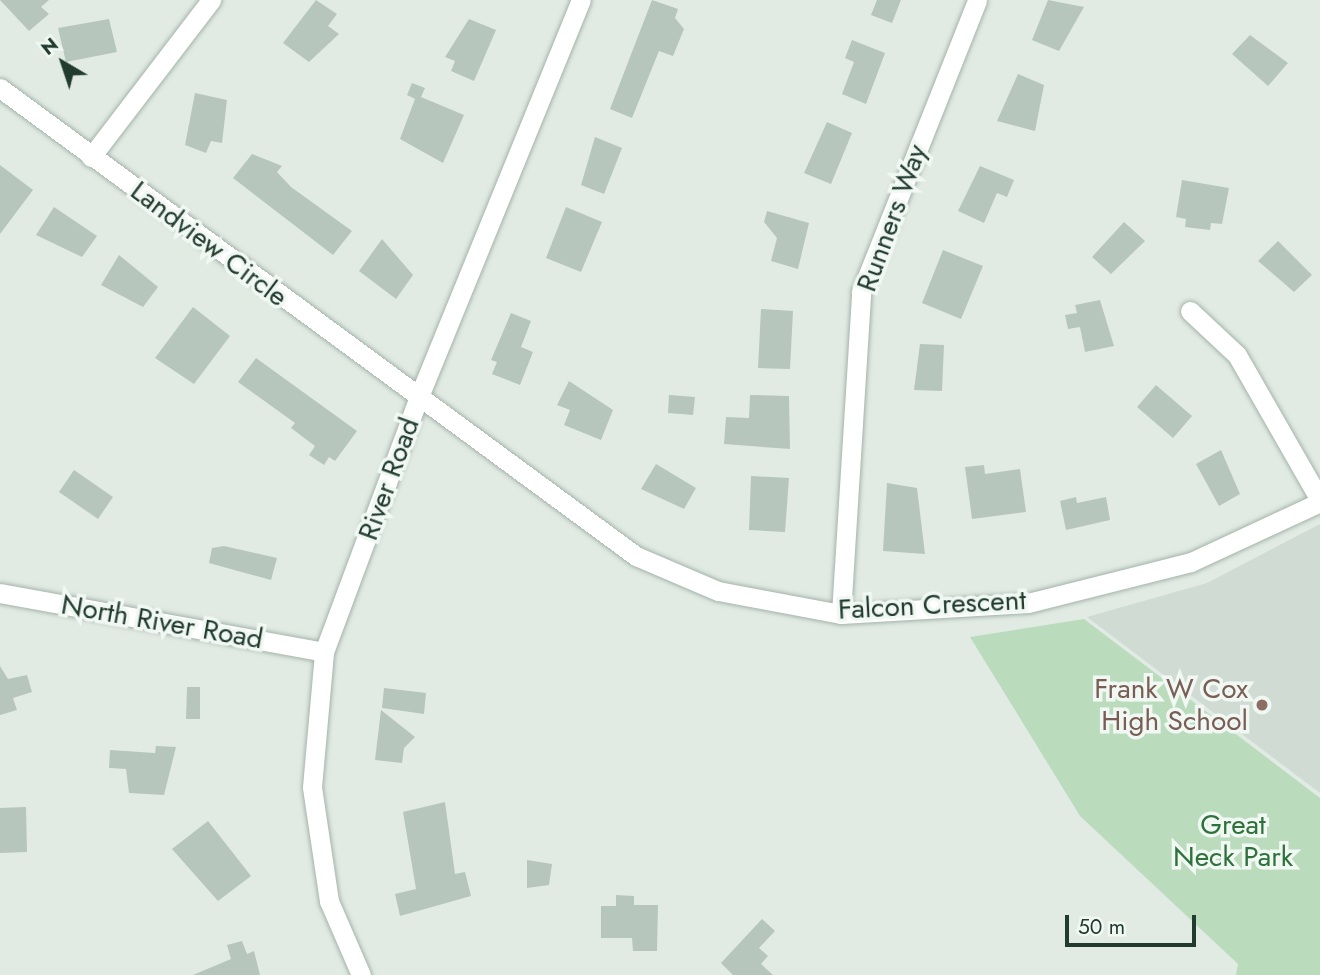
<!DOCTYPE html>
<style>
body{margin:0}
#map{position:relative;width:1320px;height:975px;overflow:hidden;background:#e1ebe4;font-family:Jost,sans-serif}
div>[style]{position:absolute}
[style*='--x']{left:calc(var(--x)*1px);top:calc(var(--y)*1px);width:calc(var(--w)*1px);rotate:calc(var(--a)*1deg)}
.built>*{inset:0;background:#cfdbd3}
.green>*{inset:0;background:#badcbd}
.building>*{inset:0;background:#b6c6bd}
.roads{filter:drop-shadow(0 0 2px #a4b3aa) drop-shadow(0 0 2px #a4b3aa)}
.minor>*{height:19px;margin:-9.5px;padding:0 9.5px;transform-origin:9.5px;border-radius:9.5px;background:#fff}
.dots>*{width:19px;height:19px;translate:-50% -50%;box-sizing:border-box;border:4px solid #f1f8f3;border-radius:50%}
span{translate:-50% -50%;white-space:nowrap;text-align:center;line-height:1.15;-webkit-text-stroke:7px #f1f8f3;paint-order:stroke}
.street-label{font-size:28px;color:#213b2f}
.education-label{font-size:28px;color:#785e54}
.right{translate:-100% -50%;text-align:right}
.park-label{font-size:28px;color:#2d713b}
.north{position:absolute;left:28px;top:28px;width:70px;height:70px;-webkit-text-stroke:5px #f1f8f3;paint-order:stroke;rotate:321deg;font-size:19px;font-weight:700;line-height:28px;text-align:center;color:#213b2f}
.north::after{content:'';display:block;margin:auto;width:24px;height:32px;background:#213b2f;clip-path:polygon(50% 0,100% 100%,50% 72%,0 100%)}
.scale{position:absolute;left:1065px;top:915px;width:131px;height:32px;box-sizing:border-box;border:4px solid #213b2f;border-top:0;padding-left:9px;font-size:21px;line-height:24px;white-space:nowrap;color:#213b2f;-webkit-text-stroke:5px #f1f8f3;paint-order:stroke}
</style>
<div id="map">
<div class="built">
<div style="clip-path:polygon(1320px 524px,1320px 793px,1087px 617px,1207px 583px)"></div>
</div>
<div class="green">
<div style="clip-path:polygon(1084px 619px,1320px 798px,1320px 975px,1236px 975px,1238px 964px,1080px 816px,970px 637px)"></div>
</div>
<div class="building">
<div style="clip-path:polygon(0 0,49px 0,41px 7px,49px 14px,29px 31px)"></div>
<div style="clip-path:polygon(316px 0,337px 14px,328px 26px,339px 34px,309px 62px,283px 43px)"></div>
<div style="clip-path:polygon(652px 0,678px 9px,675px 18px,684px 29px,673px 56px,659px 51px,632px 118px,610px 109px)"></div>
<div style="clip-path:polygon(877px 0,901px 0,892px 23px,871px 15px)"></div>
<div style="clip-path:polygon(1048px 0,1084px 7px,1059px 51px,1032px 40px)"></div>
<div style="clip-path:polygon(109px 19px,117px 52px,66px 62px,58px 28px)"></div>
<div style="clip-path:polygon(469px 19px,496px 30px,474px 81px,451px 71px,455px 61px,445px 57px)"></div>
<div style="clip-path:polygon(1250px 35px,1288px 63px,1268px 86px,1232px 54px)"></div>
<div style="clip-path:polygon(852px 40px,885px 53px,866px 104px,842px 94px,854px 62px,845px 58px)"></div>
<div style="clip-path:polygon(1018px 74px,1044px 85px,1035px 131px,997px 121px)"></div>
<div style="clip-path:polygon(412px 83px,425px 88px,421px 97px,464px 115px,443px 163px,400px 139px,415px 99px,407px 95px)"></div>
<div style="clip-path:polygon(195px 93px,227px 100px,222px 143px,211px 141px,206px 153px,185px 145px)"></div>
<div style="clip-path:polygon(827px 122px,852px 133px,831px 184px,804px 173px)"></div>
<div style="clip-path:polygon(595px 137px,622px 148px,604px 194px,581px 185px)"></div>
<div style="clip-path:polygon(252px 154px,282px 166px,277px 172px,291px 187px,352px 231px,333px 255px,233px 178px)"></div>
<div style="clip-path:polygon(0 165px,33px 190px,0 234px)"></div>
<div style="clip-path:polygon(980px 166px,1014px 180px,1007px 197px,997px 193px,984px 223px,958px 211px)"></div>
<div style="clip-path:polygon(1182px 180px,1229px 188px,1222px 224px,1211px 223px,1210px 230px,1185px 227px,1186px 219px,1176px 217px)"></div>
<div style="clip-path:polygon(54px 207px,97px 236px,82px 257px,36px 235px)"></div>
<div style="clip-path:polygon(566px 207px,602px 222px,581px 272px,546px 258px)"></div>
<div style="clip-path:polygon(767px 211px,809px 223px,798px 269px,771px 261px,777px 238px,764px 222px)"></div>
<div style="clip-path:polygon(1124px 222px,1145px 241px,1111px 274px,1092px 257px)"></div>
<div style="clip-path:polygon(382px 239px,413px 275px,396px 299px,359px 271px)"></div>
<div style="clip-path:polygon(1278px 241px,1312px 275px,1294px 292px,1258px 261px)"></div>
<div style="clip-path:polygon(943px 250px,983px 266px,961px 319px,922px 303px)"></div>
<div style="clip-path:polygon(119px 255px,158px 287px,143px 307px,101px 285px)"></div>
<div style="clip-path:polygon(1100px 300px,1114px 346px,1085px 352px,1080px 327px,1068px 329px,1065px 315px,1077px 313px,1075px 305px)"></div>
<div style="clip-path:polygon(193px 307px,230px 336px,194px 384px,155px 358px)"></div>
<div style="clip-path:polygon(761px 309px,793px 311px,790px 369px,758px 368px)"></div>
<div style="clip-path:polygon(511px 313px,531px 321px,521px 347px,533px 352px,520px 385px,492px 374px,497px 362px,491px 360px)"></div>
<div style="clip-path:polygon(920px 344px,944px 345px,942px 391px,914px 390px)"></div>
<div style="clip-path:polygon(256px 358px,357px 431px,335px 461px,329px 457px,324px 465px,309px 455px,315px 446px,291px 428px,295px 423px,238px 382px)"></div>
<div style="clip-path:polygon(569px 381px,613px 410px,601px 440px,564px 425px,570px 410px,557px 405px)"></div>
<div style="clip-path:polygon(1156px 385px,1192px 416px,1173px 438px,1137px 407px)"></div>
<div style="clip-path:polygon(669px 395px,695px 397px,693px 415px,668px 413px)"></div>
<div style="clip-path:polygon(750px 395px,789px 396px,790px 449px,724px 444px,726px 417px,749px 418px)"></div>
<div style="clip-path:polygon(1221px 450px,1240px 494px,1219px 506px,1196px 464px)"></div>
<div style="clip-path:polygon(656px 464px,696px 488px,684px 509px,641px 489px)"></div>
<div style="clip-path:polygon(984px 465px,985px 474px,1020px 469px,1026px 512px,972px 519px,965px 467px)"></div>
<div style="clip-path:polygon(74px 470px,113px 497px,98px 519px,59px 492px)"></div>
<div style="clip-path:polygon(751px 476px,789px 478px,785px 532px,749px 530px)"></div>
<div style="clip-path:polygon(887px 483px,917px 488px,925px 554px,883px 551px)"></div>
<div style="clip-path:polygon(1076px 497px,1077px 503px,1106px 497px,1110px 520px,1066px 530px,1060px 501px)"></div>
<div style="clip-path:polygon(224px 546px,277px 558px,271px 580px,209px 563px,212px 548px)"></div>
<div style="clip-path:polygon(0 666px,8px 679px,27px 675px,32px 692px,13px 698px,17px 710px,0 715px)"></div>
<div style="clip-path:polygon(187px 687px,200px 687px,200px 719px,186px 719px)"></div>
<div style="clip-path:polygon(384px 688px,426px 693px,424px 714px,382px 708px)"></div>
<div style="clip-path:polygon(381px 710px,415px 737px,404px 748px,402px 763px,375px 760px)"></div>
<div style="clip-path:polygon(156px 746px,176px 747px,164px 795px,129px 793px,126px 769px,109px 768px,110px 750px,155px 753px)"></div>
<div style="clip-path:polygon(445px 802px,455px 874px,465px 872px,471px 896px,400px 916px,395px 894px,416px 889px,403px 812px)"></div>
<div style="clip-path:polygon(26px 807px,27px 852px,0 853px,0 808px)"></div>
<div style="clip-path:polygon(208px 821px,251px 876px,218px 901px,172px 849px)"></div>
<div style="clip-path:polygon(527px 860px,552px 864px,549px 885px,527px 888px)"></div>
<div style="clip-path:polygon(616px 895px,634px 896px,634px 905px,658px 905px,657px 951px,633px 951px,632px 938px,601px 938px,601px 906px,616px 906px)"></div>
<div style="clip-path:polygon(762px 919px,775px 931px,759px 948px,768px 956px,761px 964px,773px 975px,733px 975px,721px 963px)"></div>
<div style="clip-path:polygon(242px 941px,247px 954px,254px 951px,260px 975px,193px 975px,231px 959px,227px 945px)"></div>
</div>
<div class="roads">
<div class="minor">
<div style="--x:0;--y:88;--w:790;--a:36.35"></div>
<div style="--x:636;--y:556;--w:89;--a:23.1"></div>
<div style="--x:718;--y:591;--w:125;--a:10.6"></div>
<div style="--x:841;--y:614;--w:187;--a:-3.4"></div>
<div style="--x:1028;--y:603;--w:168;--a:-14.1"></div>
<div style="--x:1191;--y:562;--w:142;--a:-24.9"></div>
<div style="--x:91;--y:157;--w:198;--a:-52.6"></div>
<div style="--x:1190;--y:311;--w:64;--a:43.1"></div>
<div style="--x:1237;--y:355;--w:167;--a:60.2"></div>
<div style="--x:0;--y:593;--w:329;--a:10.3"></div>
<div style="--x:841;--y:614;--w:323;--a:-86.4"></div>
<div style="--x:861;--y:292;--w:314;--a:-68.3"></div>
<div style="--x:361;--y:975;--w:81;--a:-113.4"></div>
<div style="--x:329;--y:901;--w:115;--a:-98.5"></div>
<div style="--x:312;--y:787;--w:136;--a:-84.9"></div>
<div style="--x:324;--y:652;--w:270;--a:-69.6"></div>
<div style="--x:418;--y:399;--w:431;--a:-67.8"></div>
</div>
</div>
<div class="dots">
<div style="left:1262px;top:705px;background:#8d6e63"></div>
</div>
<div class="street-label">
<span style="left:892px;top:218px;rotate:-70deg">Runners Way</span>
<span style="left:209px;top:244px;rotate:37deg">Landview Circle</span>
<span style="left:389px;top:479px;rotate:-70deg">River Road</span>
<span style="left:932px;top:605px;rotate:-3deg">Falcon Crescent</span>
<span style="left:162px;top:622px;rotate:10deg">North River Road</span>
</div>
<div class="education-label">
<span class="right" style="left:1248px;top:705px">Frank W Cox<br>High School</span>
</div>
<div class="park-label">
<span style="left:1233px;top:841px">Great<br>Neck Park</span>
</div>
<div class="north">N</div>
<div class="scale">50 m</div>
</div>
